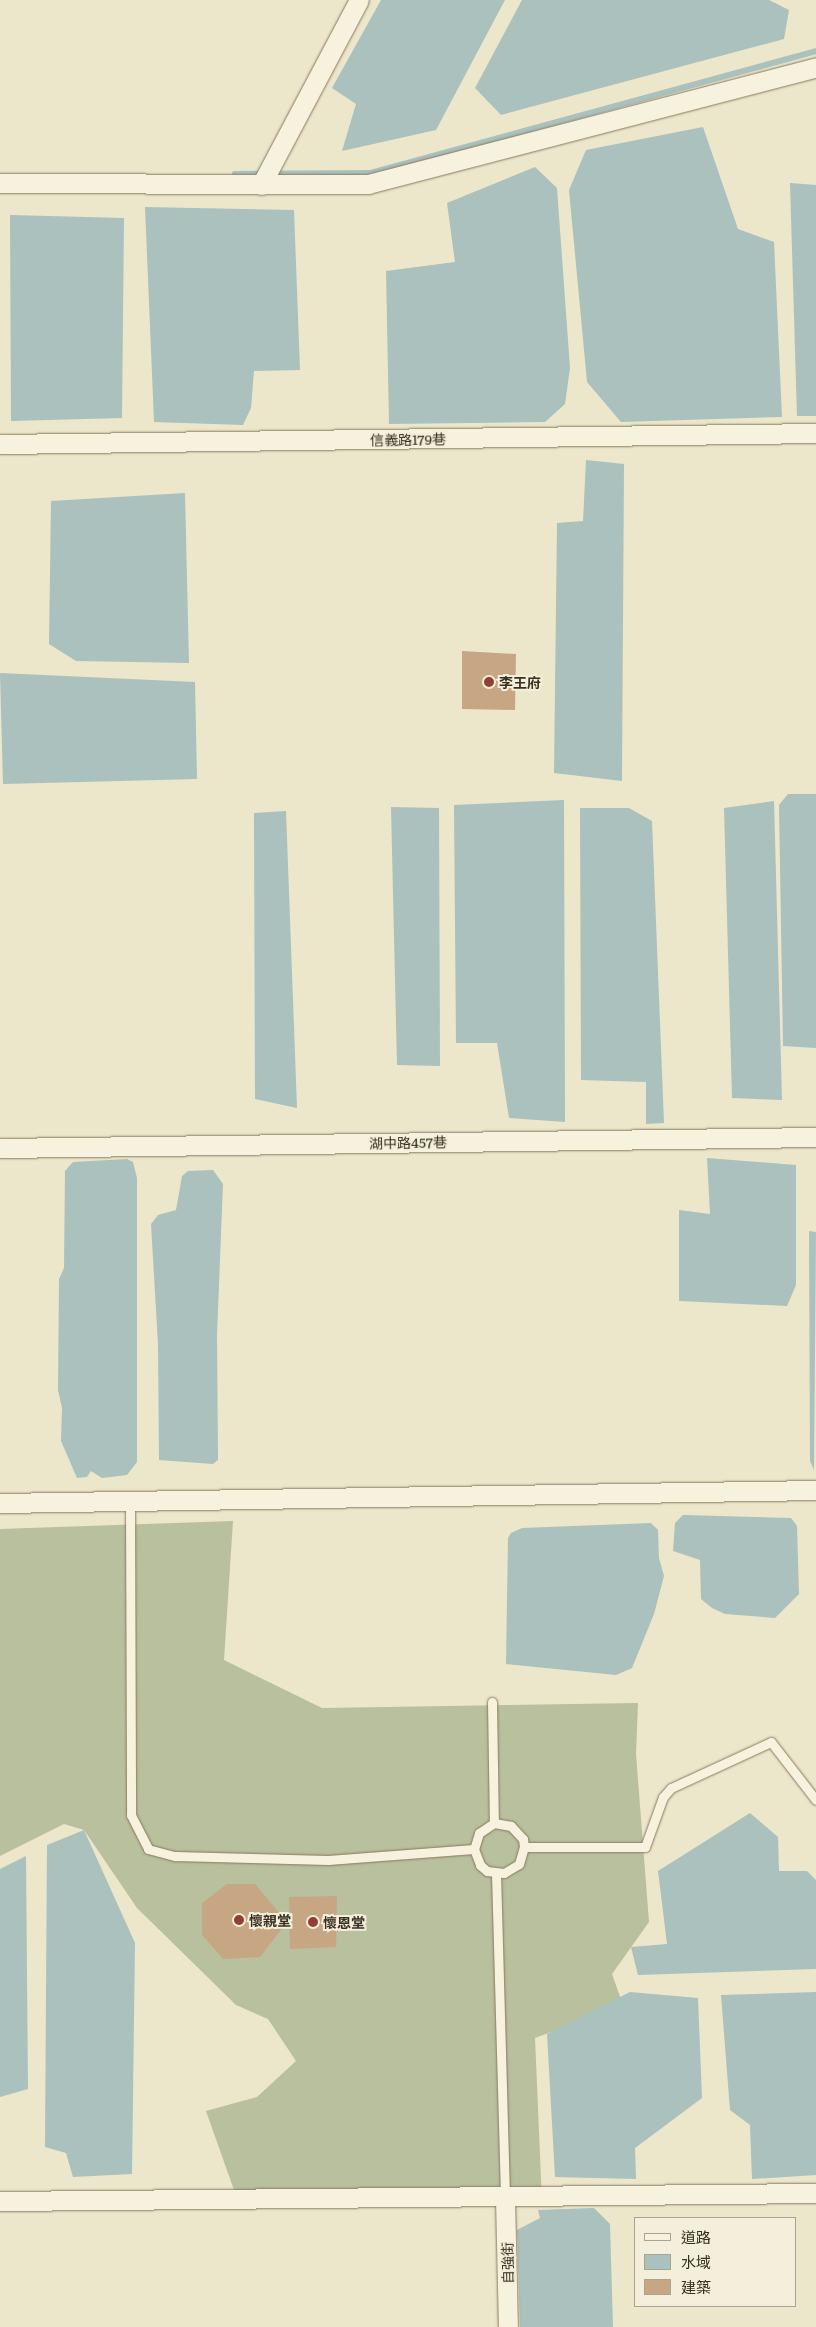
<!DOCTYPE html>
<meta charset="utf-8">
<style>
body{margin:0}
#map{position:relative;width:816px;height:2327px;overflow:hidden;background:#ece6ca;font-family:Literata,"Noto Sans TC",serif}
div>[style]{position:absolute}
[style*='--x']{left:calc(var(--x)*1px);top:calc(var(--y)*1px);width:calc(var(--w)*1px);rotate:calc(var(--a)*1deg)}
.cemetery>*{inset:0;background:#b8c09d}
.water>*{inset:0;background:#aac1bd}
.stream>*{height:5.5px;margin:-2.75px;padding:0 2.75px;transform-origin:2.75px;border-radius:2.75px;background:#aac1bd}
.building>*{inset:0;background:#c7a783}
.roads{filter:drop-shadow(0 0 1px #887960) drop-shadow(0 0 1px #887960)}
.lane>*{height:9px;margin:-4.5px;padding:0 4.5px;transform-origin:4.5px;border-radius:4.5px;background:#f7f2dd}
.street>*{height:19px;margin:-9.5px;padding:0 9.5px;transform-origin:9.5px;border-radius:9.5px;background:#f7f2dd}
.dots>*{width:14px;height:14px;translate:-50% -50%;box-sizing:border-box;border:2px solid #f4efda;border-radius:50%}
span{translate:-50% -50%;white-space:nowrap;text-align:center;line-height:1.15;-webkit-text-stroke:4px #f4efda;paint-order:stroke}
.street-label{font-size:14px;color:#393022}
.poi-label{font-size:14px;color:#393022;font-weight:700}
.left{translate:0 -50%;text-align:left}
.legend{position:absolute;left:634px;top:2217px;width:162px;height:90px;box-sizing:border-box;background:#f4efda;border:1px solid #a9a390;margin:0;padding:6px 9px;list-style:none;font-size:15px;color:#393022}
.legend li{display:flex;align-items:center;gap:10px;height:25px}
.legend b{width:25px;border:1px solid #a9a390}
</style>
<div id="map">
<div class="cemetery">
<div style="clip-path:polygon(233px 1521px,224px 1660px,322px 1708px,638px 1703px,636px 1754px,649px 1922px,612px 1974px,623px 2005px,535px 2038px,542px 2202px,240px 2207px,206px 2111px,257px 2097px,296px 2061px,268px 2019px,236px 2005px,137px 1908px,84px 1830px,64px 1824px,0 1856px,0 1529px)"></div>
</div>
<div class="water">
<div style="clip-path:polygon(381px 0,505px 0,436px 130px,342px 151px,356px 104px,332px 88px)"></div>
<div style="clip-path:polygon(522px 0,769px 0,789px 10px,784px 39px,501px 115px,475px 88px)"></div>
<div style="clip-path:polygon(703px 127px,738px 229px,774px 242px,782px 417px,621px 422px,587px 382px,569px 190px,586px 150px)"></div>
<div style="clip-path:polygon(535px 167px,557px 188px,570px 368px,565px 404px,545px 422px,389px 424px,386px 271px,455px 262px,447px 203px)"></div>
<div style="clip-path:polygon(790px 183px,816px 185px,816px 416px,797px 416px)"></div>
<div style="clip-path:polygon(145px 207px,294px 210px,300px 370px,254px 371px,251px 408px,243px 425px,154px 422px)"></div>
<div style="clip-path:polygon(10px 215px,124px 218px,122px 418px,11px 421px)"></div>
<div style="clip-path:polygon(586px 460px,624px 464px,622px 781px,554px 773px,557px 523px,583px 521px)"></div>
<div style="clip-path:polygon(185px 493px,189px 663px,76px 661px,49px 644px,51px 501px)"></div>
<div style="clip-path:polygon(0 673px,195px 682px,197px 779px,3px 784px)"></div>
<div style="clip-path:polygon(788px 794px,816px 794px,816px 1048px,783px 1046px,779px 805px)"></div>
<div style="clip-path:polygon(564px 800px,565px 1122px,509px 1118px,497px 1043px,456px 1043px,454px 805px)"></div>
<div style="clip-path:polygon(774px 801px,782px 1100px,732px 1098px,724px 808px)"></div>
<div style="clip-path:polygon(391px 807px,439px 808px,440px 1066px,397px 1065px)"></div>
<div style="clip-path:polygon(580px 808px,629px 808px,652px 821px,664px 1123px,646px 1124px,646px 1082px,581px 1080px)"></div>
<div style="clip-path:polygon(286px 811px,297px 1108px,255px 1099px,254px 813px)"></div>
<div style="clip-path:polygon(707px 1158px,796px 1165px,796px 1285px,787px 1306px,679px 1301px,679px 1210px,710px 1214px)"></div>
<div style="clip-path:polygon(127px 1159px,133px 1162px,137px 1178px,137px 1462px,127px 1475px,102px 1478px,91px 1471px,87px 1477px,77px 1478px,61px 1441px,62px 1408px,58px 1390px,59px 1279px,64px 1268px,65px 1171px,73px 1162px)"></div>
<div style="clip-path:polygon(213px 1170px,223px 1184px,217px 1335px,218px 1460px,213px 1464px,159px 1460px,158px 1344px,151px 1224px,158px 1215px,176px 1210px,182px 1176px,188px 1171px)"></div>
<div style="clip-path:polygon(809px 1231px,816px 1232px,814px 1470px,810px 1461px)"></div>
<div style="clip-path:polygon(683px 1515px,791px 1518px,797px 1526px,799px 1594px,775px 1618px,725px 1614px,712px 1608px,701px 1599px,700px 1560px,673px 1551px,675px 1523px)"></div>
<div style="clip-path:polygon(651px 1523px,658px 1530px,659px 1558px,664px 1576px,654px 1614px,632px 1668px,616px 1675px,506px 1664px,508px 1538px,511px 1533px,522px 1528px)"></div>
<div style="clip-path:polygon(750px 1813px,778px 1837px,779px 1871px,807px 1871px,816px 1880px,816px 1969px,638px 1975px,631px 1947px,667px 1944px,658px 1871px)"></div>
<div style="clip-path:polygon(84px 1830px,135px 1943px,132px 2174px,73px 2177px,66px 2153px,45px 2147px,47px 1845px)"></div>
<div style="clip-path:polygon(26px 1856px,28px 2089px,0 2097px,0 1869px)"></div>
<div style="clip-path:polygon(630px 1992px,698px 1998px,702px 2098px,635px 2148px,636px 2179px,555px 2177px,547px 2034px)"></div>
<div style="clip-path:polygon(816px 1992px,816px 2175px,752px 2179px,750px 2125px,730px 2110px,721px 1995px)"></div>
<div style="clip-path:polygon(594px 2208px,610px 2224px,613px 2327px,520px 2327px,517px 2230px,540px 2218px,538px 2210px)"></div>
</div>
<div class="stream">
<div style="--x:235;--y:174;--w:136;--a:-0.4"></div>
<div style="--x:371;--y:173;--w:461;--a:-15.3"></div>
</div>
<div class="building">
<div style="clip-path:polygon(462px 651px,516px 654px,515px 710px,462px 709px)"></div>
<div style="clip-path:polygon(227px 1884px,255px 1884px,287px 1922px,260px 1957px,223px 1959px,202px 1935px,202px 1903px)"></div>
<div style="clip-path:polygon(337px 1896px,336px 1947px,290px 1949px,289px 1897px)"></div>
</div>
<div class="roads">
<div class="lane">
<div style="--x:130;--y:1501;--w:314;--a:89.8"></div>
<div style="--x:131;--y:1815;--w:38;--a:63"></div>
<div style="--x:148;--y:1849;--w:28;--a:15"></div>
<div style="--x:175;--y:1856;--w:153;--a:1.5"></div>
<div style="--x:328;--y:1860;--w:146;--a:-4.3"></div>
<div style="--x:492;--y:1702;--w:121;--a:89.1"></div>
<div style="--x:494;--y:1823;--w:18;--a:146"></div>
<div style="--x:479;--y:1833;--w:17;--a:107"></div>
<div style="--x:474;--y:1849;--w:17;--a:69"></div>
<div style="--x:480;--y:1865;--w:9;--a:41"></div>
<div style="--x:487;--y:1871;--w:17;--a:7"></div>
<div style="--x:504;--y:1873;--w:17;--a:-31"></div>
<div style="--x:519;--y:1864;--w:18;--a:-74"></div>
<div style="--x:524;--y:1847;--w:8;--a:-97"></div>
<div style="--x:523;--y:1839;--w:18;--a:-133"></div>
<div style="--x:511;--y:1826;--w:17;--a:-170"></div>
<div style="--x:524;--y:1847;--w:121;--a:0"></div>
<div style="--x:645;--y:1847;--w:53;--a:-70.2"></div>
<div style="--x:663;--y:1797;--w:12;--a:-48"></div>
<div style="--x:671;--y:1788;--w:110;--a:-24.7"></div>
<div style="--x:771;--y:1742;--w:73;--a:52.2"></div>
<div style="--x:496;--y:1873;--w:325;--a:88.4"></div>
</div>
<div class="street">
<div style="--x:0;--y:183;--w:368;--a:0.2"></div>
<div style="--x:368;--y:184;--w:463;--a:-14.6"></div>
<div style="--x:261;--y:185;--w:209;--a:-62.1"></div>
<div style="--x:0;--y:444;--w:816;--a:-0.77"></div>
<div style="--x:0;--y:1148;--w:816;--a:-0.77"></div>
<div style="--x:0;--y:1503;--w:816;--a:-0.91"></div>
<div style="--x:505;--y:2198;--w:129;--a:88.7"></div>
<div style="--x:0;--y:2201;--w:816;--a:-0.56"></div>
</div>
</div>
<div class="dots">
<div style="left:489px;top:682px;background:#933e34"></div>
<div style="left:239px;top:1920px;background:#933e34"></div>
<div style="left:313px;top:1922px;background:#933e34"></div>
</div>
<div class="street-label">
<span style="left:408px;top:439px;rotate:-1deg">信義路179巷</span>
<span style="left:408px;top:1142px;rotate:-1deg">湖中路457巷</span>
<span style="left:507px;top:2263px;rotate:-91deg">自強街</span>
</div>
<div class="poi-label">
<span class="left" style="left:499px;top:682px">李王府</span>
<span class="left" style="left:249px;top:1920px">懷親堂</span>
<span class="left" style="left:323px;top:1922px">懷恩堂</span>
</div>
<ul class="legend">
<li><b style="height:6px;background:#f7f2dd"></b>道路</li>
<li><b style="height:14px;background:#aac1bd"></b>水域</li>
<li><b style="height:14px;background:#c7a783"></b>建築</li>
</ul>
</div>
